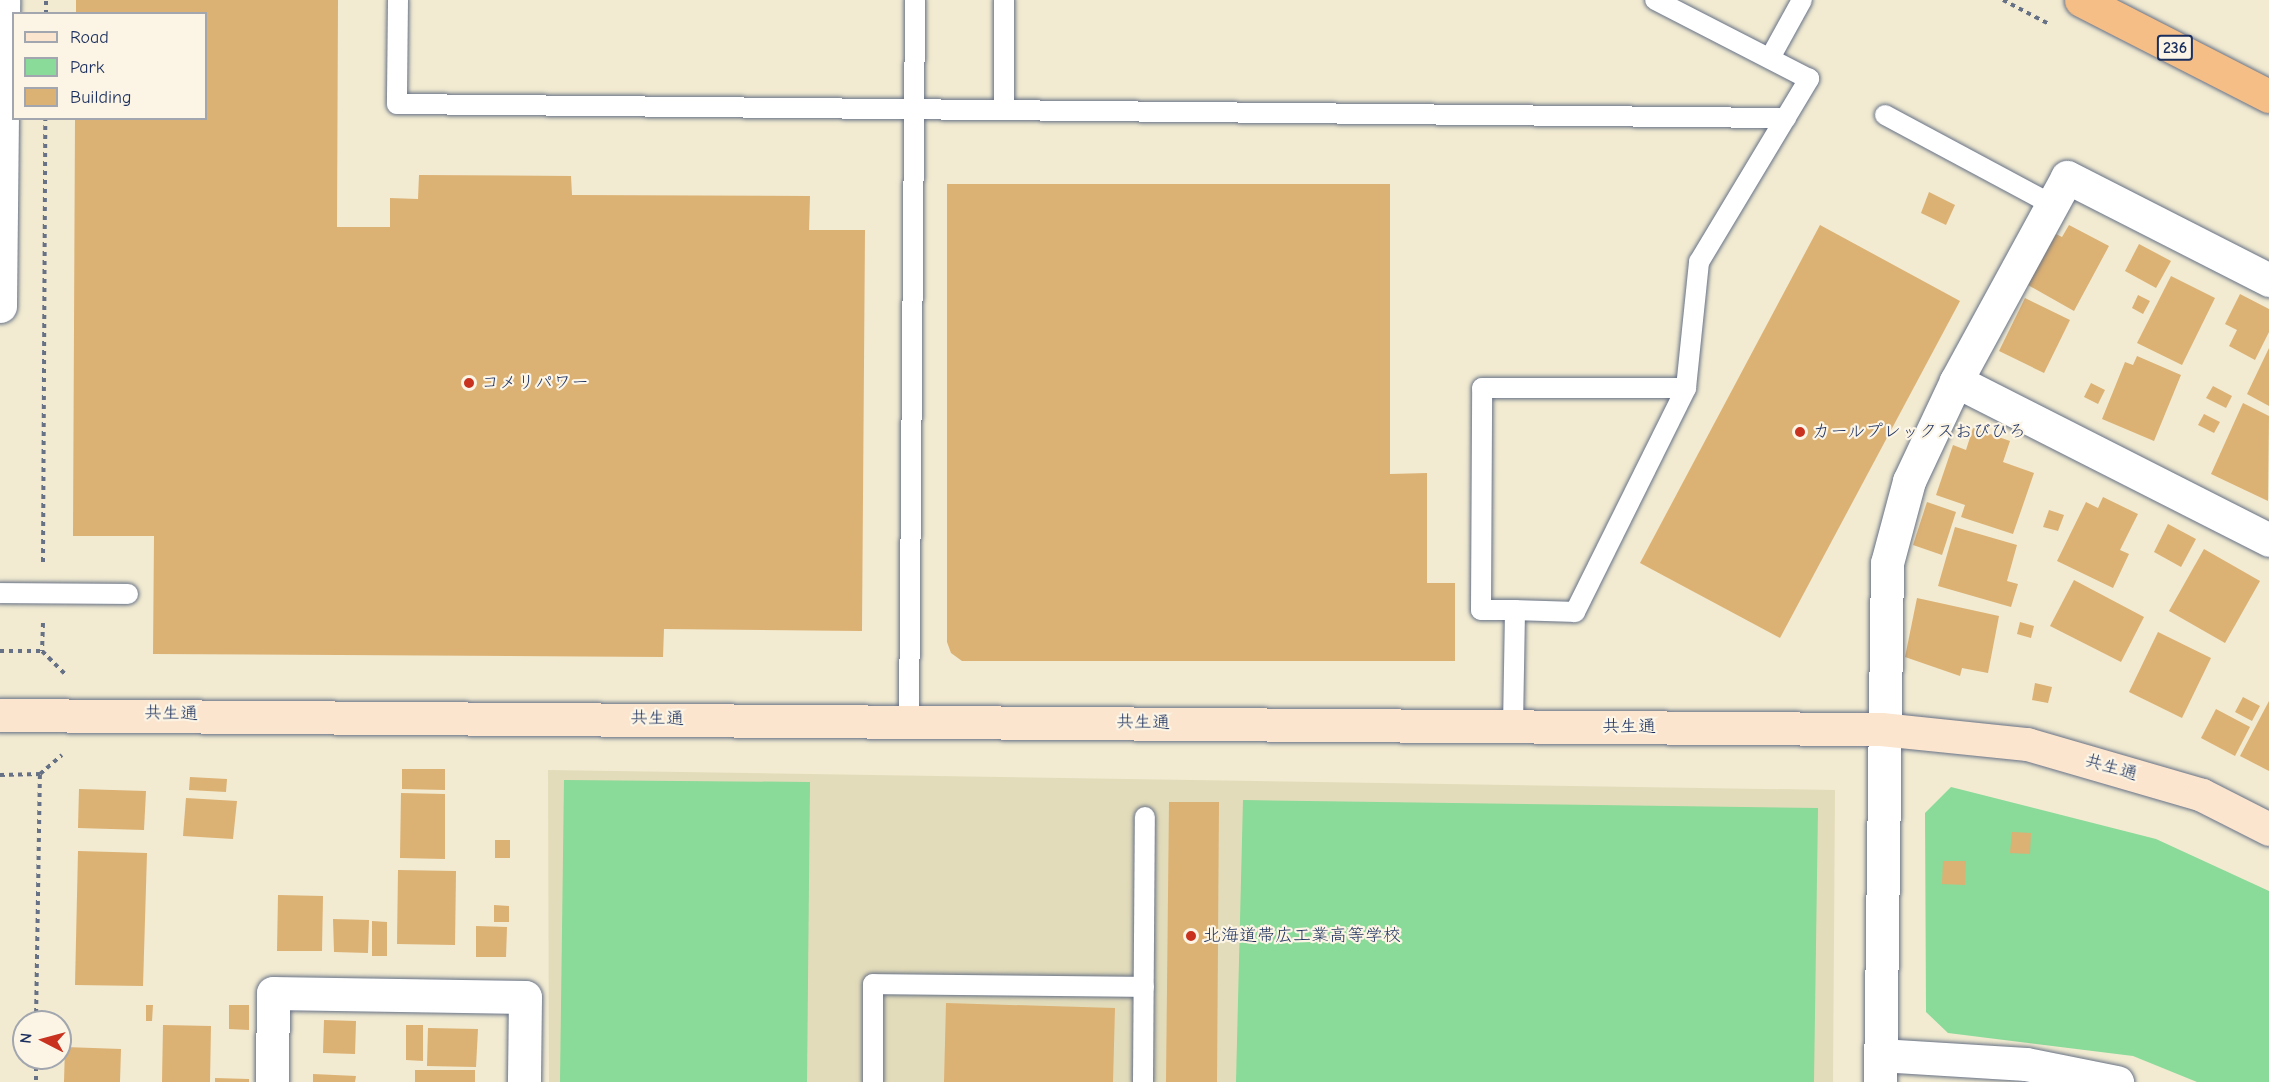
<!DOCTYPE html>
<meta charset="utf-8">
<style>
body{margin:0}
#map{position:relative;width:2269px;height:1082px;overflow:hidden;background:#f2ebd1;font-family:"Comic Neue","Klee One",sans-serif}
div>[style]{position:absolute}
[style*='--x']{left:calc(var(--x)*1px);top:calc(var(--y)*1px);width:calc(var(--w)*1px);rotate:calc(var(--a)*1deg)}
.built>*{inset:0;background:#e3dcba}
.green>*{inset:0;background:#8ada99}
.building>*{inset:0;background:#dcb174}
.path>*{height:4px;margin-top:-2px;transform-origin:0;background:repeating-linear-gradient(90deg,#667186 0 4.5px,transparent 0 9px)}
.roads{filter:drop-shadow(0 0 2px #667186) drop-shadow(0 0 2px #667186)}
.lane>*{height:20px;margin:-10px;padding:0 10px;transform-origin:10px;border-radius:10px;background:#fff}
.street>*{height:33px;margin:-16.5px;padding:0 16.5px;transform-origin:16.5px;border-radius:16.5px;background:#fff}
.secondary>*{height:33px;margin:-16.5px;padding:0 16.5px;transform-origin:16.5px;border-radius:16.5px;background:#fbe5cf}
.highway>*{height:33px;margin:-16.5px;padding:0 16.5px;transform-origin:16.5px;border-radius:16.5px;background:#f6be87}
.dots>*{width:16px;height:16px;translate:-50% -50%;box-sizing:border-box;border:3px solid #fcf5e5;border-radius:50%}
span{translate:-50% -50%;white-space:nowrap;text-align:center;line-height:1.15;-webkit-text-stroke:4.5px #fcf5e5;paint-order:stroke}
.shield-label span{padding:2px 4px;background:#fcf5e5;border:2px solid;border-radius:4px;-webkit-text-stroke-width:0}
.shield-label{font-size:16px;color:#1b2f5e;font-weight:700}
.poi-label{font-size:18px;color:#1b2f5e}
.left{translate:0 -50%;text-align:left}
.street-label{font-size:18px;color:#1b2f5e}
.legend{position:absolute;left:12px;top:12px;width:195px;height:108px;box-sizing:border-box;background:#fcf5e5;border:2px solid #a2a6af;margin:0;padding:8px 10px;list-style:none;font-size:18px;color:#1b2f5e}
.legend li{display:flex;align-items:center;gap:12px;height:30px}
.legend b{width:30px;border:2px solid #a2a6af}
.north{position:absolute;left:12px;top:1010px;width:60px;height:60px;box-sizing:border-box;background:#fcf5e5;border:2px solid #a2a6af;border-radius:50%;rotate:276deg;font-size:16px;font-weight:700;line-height:24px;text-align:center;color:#1b2f5e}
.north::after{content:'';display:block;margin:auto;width:21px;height:27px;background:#c8321e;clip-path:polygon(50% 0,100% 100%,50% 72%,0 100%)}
</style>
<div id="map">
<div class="built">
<div style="clip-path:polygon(548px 770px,1835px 790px,1833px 1082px,549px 1082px)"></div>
</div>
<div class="green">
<div style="clip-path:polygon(564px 780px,810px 782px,807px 1082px,560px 1082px)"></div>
<div style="clip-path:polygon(1951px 787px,2156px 839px,2269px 891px,2269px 1082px,2197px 1082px,2133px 1056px,1948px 1033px,1926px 1012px,1925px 813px)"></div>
<div style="clip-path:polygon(1243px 800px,1818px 808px,1814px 1082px,1236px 1082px)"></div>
</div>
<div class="building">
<div style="clip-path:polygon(76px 0,338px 0,337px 227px,390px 227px,390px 198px,418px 199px,419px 175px,571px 176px,572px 195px,810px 196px,809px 230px,865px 230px,862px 631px,664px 629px,663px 657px,153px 654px,154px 536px,73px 536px,75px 118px,206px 118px,206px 14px,76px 14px)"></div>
<div style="clip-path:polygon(947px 184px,1390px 184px,1390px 474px,1427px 473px,1427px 583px,1455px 583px,1455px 661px,962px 661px,951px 653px,947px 642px)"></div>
<div style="clip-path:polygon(1929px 192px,1955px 205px,1946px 225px,1921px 213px)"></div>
<div style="clip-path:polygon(1820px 225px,1960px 301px,1780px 638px,1640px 563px)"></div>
<div style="clip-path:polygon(2069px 225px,2109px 246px,2074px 311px,2028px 285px,2056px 234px,2062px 237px)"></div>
<div style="clip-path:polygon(2139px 244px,2171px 261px,2156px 288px,2125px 271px)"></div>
<div style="clip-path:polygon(2171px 276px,2215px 298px,2182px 365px,2137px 343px)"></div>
<div style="clip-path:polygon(2240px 294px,2269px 309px,2269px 332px,2255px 360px,2229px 346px,2237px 330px,2225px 324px)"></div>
<div style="clip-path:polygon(2138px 295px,2150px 301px,2143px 314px,2132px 308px)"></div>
<div style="clip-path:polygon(2025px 298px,2070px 320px,2044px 373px,1999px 351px)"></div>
<div style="clip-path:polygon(2269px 348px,2269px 406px,2247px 394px)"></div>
<div style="clip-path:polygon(2137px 356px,2181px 375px,2154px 441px,2102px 419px,2125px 362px,2133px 365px)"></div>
<div style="clip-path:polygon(2091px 383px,2105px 390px,2098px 404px,2084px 397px)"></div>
<div style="clip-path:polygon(2213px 386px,2232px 396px,2226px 408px,2206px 398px)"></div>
<div style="clip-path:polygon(2243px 403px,2269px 416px,2268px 501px,2211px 474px)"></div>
<div style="clip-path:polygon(2204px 414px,2220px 422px,2214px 433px,2198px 425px)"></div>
<div style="clip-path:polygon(1973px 428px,2010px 441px,2003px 462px,2034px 473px,2013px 534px,1961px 517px,1965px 505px,1936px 495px,1953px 445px,1966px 450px)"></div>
<div style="clip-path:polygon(2103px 497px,2138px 514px,2120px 550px,2129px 554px,2113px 588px,2057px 561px,2086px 502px,2098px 508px)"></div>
<div style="clip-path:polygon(1927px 502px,1956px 512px,1942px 555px,1913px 545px)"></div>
<div style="clip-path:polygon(2049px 510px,2064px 515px,2058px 531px,2043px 527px)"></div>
<div style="clip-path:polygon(2168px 524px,2196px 539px,2181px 567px,2154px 552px)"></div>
<div style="clip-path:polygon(1955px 527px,2017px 545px,2007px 581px,2018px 584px,2011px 607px,1938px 586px)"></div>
<div style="clip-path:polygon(2204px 549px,2260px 581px,2225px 643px,2169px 611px)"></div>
<div style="clip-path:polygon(2074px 580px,2144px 617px,2121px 662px,2050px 626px)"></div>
<div style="clip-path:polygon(1917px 598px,1999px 616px,1988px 673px,1962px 668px,1960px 676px,1905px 657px)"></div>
<div style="clip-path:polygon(2020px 622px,2034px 626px,2031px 638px,2017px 634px)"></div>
<div style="clip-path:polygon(2158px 632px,2211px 658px,2182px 718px,2129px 692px)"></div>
<div style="clip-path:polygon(2035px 683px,2052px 687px,2048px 703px,2032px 700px)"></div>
<div style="clip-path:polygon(2243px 697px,2260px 706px,2252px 721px,2235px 712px)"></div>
<div style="clip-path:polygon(2269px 701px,2269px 771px,2240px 756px)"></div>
<div style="clip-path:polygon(2216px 709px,2250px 727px,2235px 756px,2201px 738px)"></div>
<div style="clip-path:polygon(402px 769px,445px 769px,445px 790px,402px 789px)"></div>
<div style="clip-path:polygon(190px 777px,227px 779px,226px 792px,189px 790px)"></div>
<div style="clip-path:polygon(79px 789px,146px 791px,144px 830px,78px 828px)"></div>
<div style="clip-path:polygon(401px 793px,445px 794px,445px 859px,400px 858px)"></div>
<div style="clip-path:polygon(186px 798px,237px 801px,233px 839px,183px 836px)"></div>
<div style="clip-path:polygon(1169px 802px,1219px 802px,1217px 1082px,1166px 1082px)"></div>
<div style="clip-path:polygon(2012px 832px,2031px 833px,2030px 854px,2010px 853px)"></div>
<div style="clip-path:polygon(495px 840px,510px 840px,510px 858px,495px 858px)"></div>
<div style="clip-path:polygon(78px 851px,147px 853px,143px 986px,75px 985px)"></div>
<div style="clip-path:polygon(1943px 861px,1966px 861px,1965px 885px,1942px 884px)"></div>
<div style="clip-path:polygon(398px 870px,456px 871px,455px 945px,397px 944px)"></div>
<div style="clip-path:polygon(278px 895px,323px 896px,322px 951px,277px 951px)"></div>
<div style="clip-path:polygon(494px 905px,509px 906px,509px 922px,494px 922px)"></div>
<div style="clip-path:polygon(333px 919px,369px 920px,368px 953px,334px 952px)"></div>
<div style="clip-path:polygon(372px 921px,387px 922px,387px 956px,372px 956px)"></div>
<div style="clip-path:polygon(476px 926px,507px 927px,506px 957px,476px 957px)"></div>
<div style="clip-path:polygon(946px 1003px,1115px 1008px,1113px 1082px,944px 1082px)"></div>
<div style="clip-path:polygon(146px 1005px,153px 1005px,152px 1021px,146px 1021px)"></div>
<div style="clip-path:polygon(229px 1005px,249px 1005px,249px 1030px,229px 1029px)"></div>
<div style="clip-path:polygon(324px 1020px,356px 1021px,355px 1054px,323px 1053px)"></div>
<div style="clip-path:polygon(163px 1025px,211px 1026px,210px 1082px,162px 1082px)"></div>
<div style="clip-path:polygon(406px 1025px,423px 1025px,423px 1061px,406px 1060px)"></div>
<div style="clip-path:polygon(428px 1028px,478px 1029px,476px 1067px,427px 1066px)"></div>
<div style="clip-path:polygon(65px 1047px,121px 1049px,120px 1082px,64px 1082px)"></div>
<div style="clip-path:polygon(415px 1070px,475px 1070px,475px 1082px,415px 1082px)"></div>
<div style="clip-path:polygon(313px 1074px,356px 1076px,355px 1082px,313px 1082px)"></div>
<div style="clip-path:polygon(215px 1078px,249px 1079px,249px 1082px,215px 1082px)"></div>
</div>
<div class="path">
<div style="--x:2003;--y:0;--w:52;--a:27.6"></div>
<div style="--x:46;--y:14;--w:14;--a:-90"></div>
<div style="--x:43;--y:562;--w:444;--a:-89.7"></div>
<div style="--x:43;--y:623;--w:28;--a:92"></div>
<div style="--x:42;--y:651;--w:35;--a:45"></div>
<div style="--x:0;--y:651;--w:42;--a:0"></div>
<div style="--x:0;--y:775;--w:40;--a:-1.4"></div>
<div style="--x:36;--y:1022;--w:248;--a:-89.1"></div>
<div style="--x:40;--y:774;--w:29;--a:-41"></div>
<div style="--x:36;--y:1058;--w:24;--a:90"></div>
</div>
<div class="roads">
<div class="lane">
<div style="--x:398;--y:0;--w:104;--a:90.6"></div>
<div style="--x:397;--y:104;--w:1389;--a:0.58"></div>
<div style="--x:1004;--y:0;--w:110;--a:90"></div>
<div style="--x:1770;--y:58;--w:66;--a:-61.1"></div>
<div style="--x:1885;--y:115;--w:191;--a:28.2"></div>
<div style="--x:0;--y:593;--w:128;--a:0.4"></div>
<div style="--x:1515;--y:610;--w:34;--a:180"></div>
<div style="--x:1481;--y:610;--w:222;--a:-89.7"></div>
<div style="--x:1482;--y:388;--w:204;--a:0"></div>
<div style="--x:909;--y:721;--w:721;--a:-89.52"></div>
<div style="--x:1513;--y:726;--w:116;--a:-89"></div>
<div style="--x:1515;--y:610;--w:60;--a:1.9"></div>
<div style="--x:1575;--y:612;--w:250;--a:-63.6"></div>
<div style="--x:1686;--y:388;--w:127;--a:-84.1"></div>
<div style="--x:1699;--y:262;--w:214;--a:-59"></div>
<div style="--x:1809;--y:79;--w:173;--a:-152.8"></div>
<div style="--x:873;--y:1082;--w:98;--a:-90"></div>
<div style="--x:873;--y:984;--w:271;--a:0.6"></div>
<div style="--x:1143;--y:1082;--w:265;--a:-89.6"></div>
</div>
<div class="street">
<div style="--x:0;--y:306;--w:306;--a:-89.4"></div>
<div style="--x:1956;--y:381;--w:351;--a:26.9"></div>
<div style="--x:1880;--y:1055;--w:146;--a:3.5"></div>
<div style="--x:2026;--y:1064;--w:93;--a:11.2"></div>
<div style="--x:272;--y:1082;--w:89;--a:-89.4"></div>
<div style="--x:273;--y:993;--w:252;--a:0.9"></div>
<div style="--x:525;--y:997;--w:85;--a:90.7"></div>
<div style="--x:1880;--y:1082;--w:519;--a:-89.23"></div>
<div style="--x:1887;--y:563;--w:85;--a:-75"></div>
<div style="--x:1909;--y:481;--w:110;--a:-64.8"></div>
<div style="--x:1956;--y:381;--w:232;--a:-61.4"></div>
<div style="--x:2067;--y:177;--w:227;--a:27"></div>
</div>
<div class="secondary">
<div style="--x:0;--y:715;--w:1881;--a:0.43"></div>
<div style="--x:1881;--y:729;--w:147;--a:5.9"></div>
<div style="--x:2027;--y:744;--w:182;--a:16.2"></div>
<div style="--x:2202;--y:795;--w:75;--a:26.9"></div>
</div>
<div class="highway">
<div style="--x:2081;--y:0;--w:211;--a:27.1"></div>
</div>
</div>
<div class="dots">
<div style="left:469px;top:383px;background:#c8321e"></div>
<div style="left:1800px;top:432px;background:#c8321e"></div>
<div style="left:1191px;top:936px;background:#c8321e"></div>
</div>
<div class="shield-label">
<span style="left:2175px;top:48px">236</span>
</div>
<div class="poi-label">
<span class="left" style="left:481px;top:383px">コメリパワー</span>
<span class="left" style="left:1812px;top:432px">カールプレックスおびひろ</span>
<span class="left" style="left:1203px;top:936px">北海道帯広工業高等学校</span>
</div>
<div class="street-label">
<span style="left:171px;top:714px;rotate:1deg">共生通</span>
<span style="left:657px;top:719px;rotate:1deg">共生通</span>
<span style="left:1143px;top:723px;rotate:1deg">共生通</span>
<span style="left:1629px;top:727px">共生通</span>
<span style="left:2111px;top:768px;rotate:16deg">共生通</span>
</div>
<ul class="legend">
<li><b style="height:8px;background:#fbe5cf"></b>Road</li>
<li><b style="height:16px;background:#8ada99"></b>Park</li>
<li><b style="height:16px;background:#dcb174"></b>Building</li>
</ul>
<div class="north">N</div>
</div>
